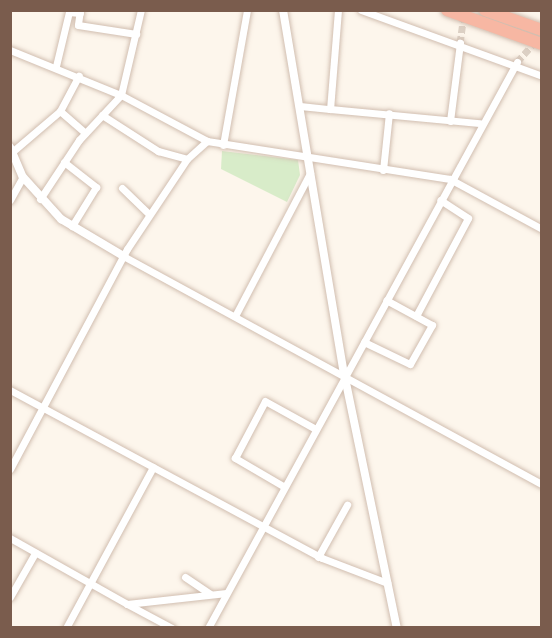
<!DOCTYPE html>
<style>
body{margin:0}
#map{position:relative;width:552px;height:638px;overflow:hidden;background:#fdf6ec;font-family:"Exo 2",sans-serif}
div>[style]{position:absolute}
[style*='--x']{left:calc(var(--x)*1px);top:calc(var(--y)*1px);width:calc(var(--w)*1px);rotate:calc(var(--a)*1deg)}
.green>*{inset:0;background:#d8ecc9}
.minor-tunnel>*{height:7px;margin-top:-3.5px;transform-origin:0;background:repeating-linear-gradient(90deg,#dcd0c4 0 7px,transparent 0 10.5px)}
.roads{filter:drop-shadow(0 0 2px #d1beb0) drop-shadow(0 0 2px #d1beb0)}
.minor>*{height:7px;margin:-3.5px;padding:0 3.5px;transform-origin:3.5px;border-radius:3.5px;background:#fff}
.tertiary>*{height:8px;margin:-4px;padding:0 4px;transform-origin:4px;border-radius:4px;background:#fff}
.motorway>*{height:12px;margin:-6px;padding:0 6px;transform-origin:6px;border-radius:6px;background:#f7b7a3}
span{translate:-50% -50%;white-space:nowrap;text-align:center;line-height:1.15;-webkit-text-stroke:4.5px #fffaf3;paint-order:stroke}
.frame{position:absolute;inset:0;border:12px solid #7a5c4d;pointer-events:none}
</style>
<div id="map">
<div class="green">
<div style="clip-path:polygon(222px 151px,298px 160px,300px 175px,287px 202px,221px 169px)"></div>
</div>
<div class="minor-tunnel">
<div style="--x:460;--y:43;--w:30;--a:-82"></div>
<div style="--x:517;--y:62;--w:28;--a:-48"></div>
</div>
<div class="roads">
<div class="minor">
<div style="--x:80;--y:10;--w:15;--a:98"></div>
<div style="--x:78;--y:25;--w:59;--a:8.8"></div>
<div style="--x:338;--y:10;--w:99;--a:94.6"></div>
<div style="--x:330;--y:109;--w:150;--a:5.4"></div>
<div style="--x:361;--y:10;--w:193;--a:20"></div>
<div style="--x:10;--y:50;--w:120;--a:22.1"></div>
<div style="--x:121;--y:95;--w:98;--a:28.1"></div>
<div style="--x:207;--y:141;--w:246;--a:8.9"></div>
<div style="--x:450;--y:179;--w:105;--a:28.5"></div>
<div style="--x:56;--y:66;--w:56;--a:-76.5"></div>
<div style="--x:69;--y:12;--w:11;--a:5"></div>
<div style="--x:300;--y:106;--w:30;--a:6"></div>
<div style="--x:60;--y:111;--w:33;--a:41"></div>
<div style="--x:102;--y:115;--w:67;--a:32.7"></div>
<div style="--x:158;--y:151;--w:30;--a:15"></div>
<div style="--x:450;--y:121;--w:79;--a:-82.7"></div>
<div style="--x:223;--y:145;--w:137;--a:-79.9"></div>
<div style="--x:12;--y:152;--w:63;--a:-40.5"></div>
<div style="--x:60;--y:111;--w:40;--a:-62"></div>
<div style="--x:64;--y:162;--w:41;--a:38"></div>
<div style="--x:96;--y:187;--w:46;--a:121.6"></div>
<div style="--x:383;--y:170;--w:57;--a:-84"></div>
<div style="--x:122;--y:188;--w:37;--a:44"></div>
<div style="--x:40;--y:199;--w:71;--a:-56.5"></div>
<div style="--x:79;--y:140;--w:62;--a:-47"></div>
<div style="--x:121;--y:95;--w:87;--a:-76.8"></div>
<div style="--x:10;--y:200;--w:26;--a:-61"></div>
<div style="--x:125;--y:257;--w:475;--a:28.6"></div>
<div style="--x:235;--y:316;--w:161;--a:-62.3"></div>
<div style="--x:416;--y:316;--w:111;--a:-62"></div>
<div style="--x:468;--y:218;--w:33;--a:-147"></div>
<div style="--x:364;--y:342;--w:51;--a:25.6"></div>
<div style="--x:410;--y:364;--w:45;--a:-60.6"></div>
<div style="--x:432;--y:325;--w:52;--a:-151.5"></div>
<div style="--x:10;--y:390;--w:354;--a:28.3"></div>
<div style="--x:322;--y:558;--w:70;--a:21"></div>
<div style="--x:10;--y:469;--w:249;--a:-62"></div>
<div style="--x:127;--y:249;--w:108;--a:-56.3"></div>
<div style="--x:187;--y:159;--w:27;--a:-42"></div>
<div style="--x:283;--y:486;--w:56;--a:-149.7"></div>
<div style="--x:235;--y:458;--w:64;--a:-62.2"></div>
<div style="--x:265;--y:401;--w:56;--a:28.9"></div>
<div style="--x:10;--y:538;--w:134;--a:29.4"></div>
<div style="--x:127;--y:604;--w:100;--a:-6.3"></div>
<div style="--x:318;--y:557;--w:60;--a:-60.9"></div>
<div style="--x:185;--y:577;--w:30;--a:34"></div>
<div style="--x:10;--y:597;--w:51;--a:-60.4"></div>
<div style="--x:127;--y:604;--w:51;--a:28.1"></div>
<div style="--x:66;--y:628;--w:183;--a:-61.6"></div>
<div style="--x:208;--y:628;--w:645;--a:-61.37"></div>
</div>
<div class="tertiary">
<div style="--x:283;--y:10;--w:368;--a:80.5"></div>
<div style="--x:344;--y:373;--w:260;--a:78.3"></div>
<div style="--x:10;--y:147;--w:33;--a:67"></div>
<div style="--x:23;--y:177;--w:57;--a:47.9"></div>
<div style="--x:61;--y:219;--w:74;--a:30.7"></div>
</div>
<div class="motorway">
<div style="--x:447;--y:10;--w:101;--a:19.7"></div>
<div style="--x:485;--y:10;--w:60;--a:19.3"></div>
</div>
</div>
<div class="frame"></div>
</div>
